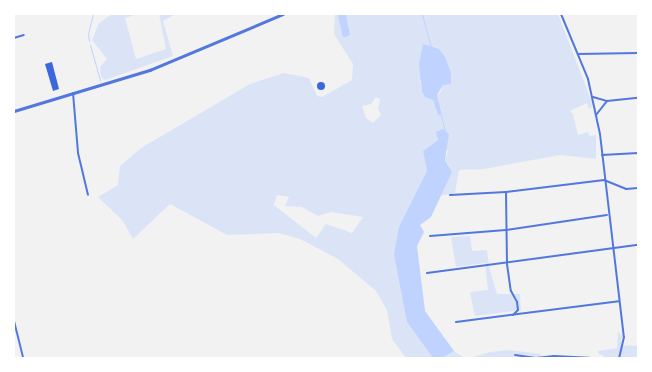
<!DOCTYPE html>
<style>
body{margin:0}
#map{position:relative;width:652px;height:372px;overflow:hidden;background:#f2f2f2;font-family:"Golos Text",sans-serif}
div>[style]{position:absolute}
[style*='--x']{left:calc(var(--x)*1px);top:calc(var(--y)*1px);width:calc(var(--w)*1px);rotate:calc(var(--a)*1deg)}
.green>*{inset:0;background:#dbe4f7}
.water>*{inset:0;background:#bfd3fe}
.stream>*{height:1px;margin:-0.5px;padding:0 0.5px;transform-origin:0.5px;border-radius:0.5px;background:#bfd3fe}
.building>*{inset:0;background:#3d67dc}
.round{border-radius:50%}
.pedestrian>*{height:1.5px;margin:-0.75px;padding:0 0.75px;transform-origin:0.75px;border-radius:0.75px;background:#5277de}
.minor>*{height:2px;margin:-1px;padding:0 1px;transform-origin:1px;border-radius:1px;background:#5277de}
.tertiary>*{height:2.5px;margin:-1.25px;padding:0 1.25px;transform-origin:1.25px;border-radius:1.25px;background:#5277de}
span{translate:-50% -50%;white-space:nowrap;text-align:center;line-height:1.15;-webkit-text-stroke:3.5px #fff;paint-order:stroke}
.frame{position:absolute;inset:0;border:15px solid #fff;pointer-events:none}
</style>
<div id="map">
<div class="green">
<div style="clip-path:polygon(112px 14px,138px 14px,125px 18px,136px 59px,166px 49px,159px 14px,176px 14px,163px 21px,173px 56px,105px 80px,101px 77px,100px 67px,107px 59px,92px 40px,99px 23px)"></div>
<div style="clip-path:polygon(evenodd,335px 14px,343px 14px,341px 14px,350px 35px,346px 14px,558px 14px,591px 100px,592px 107px,589px 109px,587px 103px,570px 111px,573px 114px,578px 135px,588px 132px,590px 136px,596px 135px,596px 159px,560px 155px,484px 169px,459px 170px,455px 193px,440px 196px,452px 172px,445px 159px,448px 151px,438px 140px,423px 151px,427px 171px,422px 184px,405px 307px,407px 322px,433px 358px,406px 358px,392px 339px,387px 310px,376px 291px,338px 259px,300px 239px,279px 233px,227px 235px,170px 204px,133px 239px,123px 221px,98px 197px,118px 185px,120px 166px,141px 148px,250px 84px,284px 73px,309px 78px,317px 96px,322px 97px,352px 80px,353px 64px,334px 34px,335px 14px,420px 80px,447px 83px,443px 85px,440px 93px,437px 95px,442px 115px,438px 115px,433px 100px,422px 92px,420px 80px,335px 14px,376px 97px,380px 99px,378px 109px,381px 115px,373px 123px,366px 118px,362px 106px,371px 104px,376px 97px,335px 14px,277px 195px,289px 197px,285px 206px,302px 207px,318px 216px,331px 212px,363px 217px,352px 233px,326px 224px,316px 238px,274px 205px,277px 195px)"></div>
<div style="clip-path:polygon(470px 236px,472px 251px,487px 250px,489px 267px,497px 294px,520px 294px,521px 310px,475px 316px,470px 292px,488px 290px,485px 263px,456px 267px,451px 237px)"></div>
<div style="clip-path:polygon(618px 331px,622px 336px,621px 345px,638px 346px,638px 358px,606px 358px,598px 353px,598px 351px,617px 348px)"></div>
<div style="clip-path:polygon(509px 350px,541px 354px,540px 358px,470px 358px,490px 352px)"></div>
<div style="clip-path:polygon(454px 351px,464px 358px,442px 358px)"></div>
</div>
<div class="water">
<div style="clip-path:polygon(341px 14px,346px 14px,350px 35px,346px 37px,343px 37px,338px 16px)"></div>
<div style="clip-path:polygon(423px 44px,439px 49px,445px 57px,451px 73px,451px 84px,443px 85px,437px 95px,442px 115px,438px 115px,433px 100px,425px 97px,422px 92px,419px 64px)"></div>
<div style="clip-path:polygon(443px 129px,449px 134px,445px 160px,452px 172px,431px 217px,420px 225px,424px 232px,417px 246px,425px 311px,454px 351px,442px 358px,433px 358px,407px 322px,394px 254px,399px 227px,427px 171px,423px 151px,438px 140px,436px 132px)"></div>
</div>
<div class="stream">
<div style="--x:422;--y:14;--w:35;--a:75"></div>
<div style="--x:89;--y:41;--w:7;--a:-98"></div>
<div style="--x:88;--y:34;--w:21;--a:-76"></div>
<div style="--x:90;--y:45;--w:37;--a:74"></div>
<div style="--x:441;--y:115;--w:16;--a:76"></div>
</div>
<div class="building">
<div style="clip-path:polygon(52px 62px,59px 89px,53px 91px,45px 64px)"></div>
<div class="round" style="left:317px;top:82px;width:8px;height:8px"></div>
</div>
<div class="pedestrian">
<div style="--x:14;--y:38;--w:10;--a:-17"></div>
</div>
<div class="minor">
<div style="--x:561;--y:14;--w:70;--a:67.4"></div>
<div style="--x:588;--y:79;--w:56;--a:77.7"></div>
<div style="--x:600;--y:134;--w:204;--a:83.3"></div>
<div style="--x:624;--y:337;--w:22;--a:103"></div>
<div style="--x:578;--y:54;--w:60;--a:-1"></div>
<div style="--x:73;--y:93;--w:60;--a:85.2"></div>
<div style="--x:78;--y:153;--w:43;--a:76.6"></div>
<div style="--x:593;--y:97;--w:15;--a:16"></div>
<div style="--x:607;--y:101;--w:31;--a:-6"></div>
<div style="--x:596;--y:115;--w:18;--a:-52"></div>
<div style="--x:602;--y:155;--w:36;--a:-3"></div>
<div style="--x:506;--y:192;--w:72;--a:89.2"></div>
<div style="--x:507;--y:264;--w:27;--a:82"></div>
<div style="--x:511;--y:291;--w:13;--a:61"></div>
<div style="--x:517;--y:302;--w:8;--a:83"></div>
<div style="--x:518;--y:310;--w:7;--a:135"></div>
<div style="--x:450;--y:195;--w:56;--a:-3.1"></div>
<div style="--x:506;--y:192;--w:99;--a:-7"></div>
<div style="--x:604;--y:180;--w:24;--a:22"></div>
<div style="--x:626;--y:189;--w:12;--a:-5"></div>
<div style="--x:430;--y:236;--w:76;--a:-4.5"></div>
<div style="--x:506;--y:230;--w:102;--a:-8.4"></div>
<div style="--x:427;--y:273;--w:213;--a:-7.6"></div>
<div style="--x:14;--y:321;--w:38;--a:76"></div>
<div style="--x:456;--y:322;--w:164;--a:-7.3"></div>
<div style="--x:515;--y:355;--w:21;--a:8"></div>
<div style="--x:536;--y:358;--w:18;--a:-6"></div>
<div style="--x:554;--y:356;--w:35;--a:3"></div>
</div>
<div class="tertiary">
<div style="--x:14;--y:111;--w:142;--a:-16.8"></div>
<div style="--x:150;--y:70;--w:144;--a:-22.8"></div>
</div>
<div class="frame"></div>
</div>
